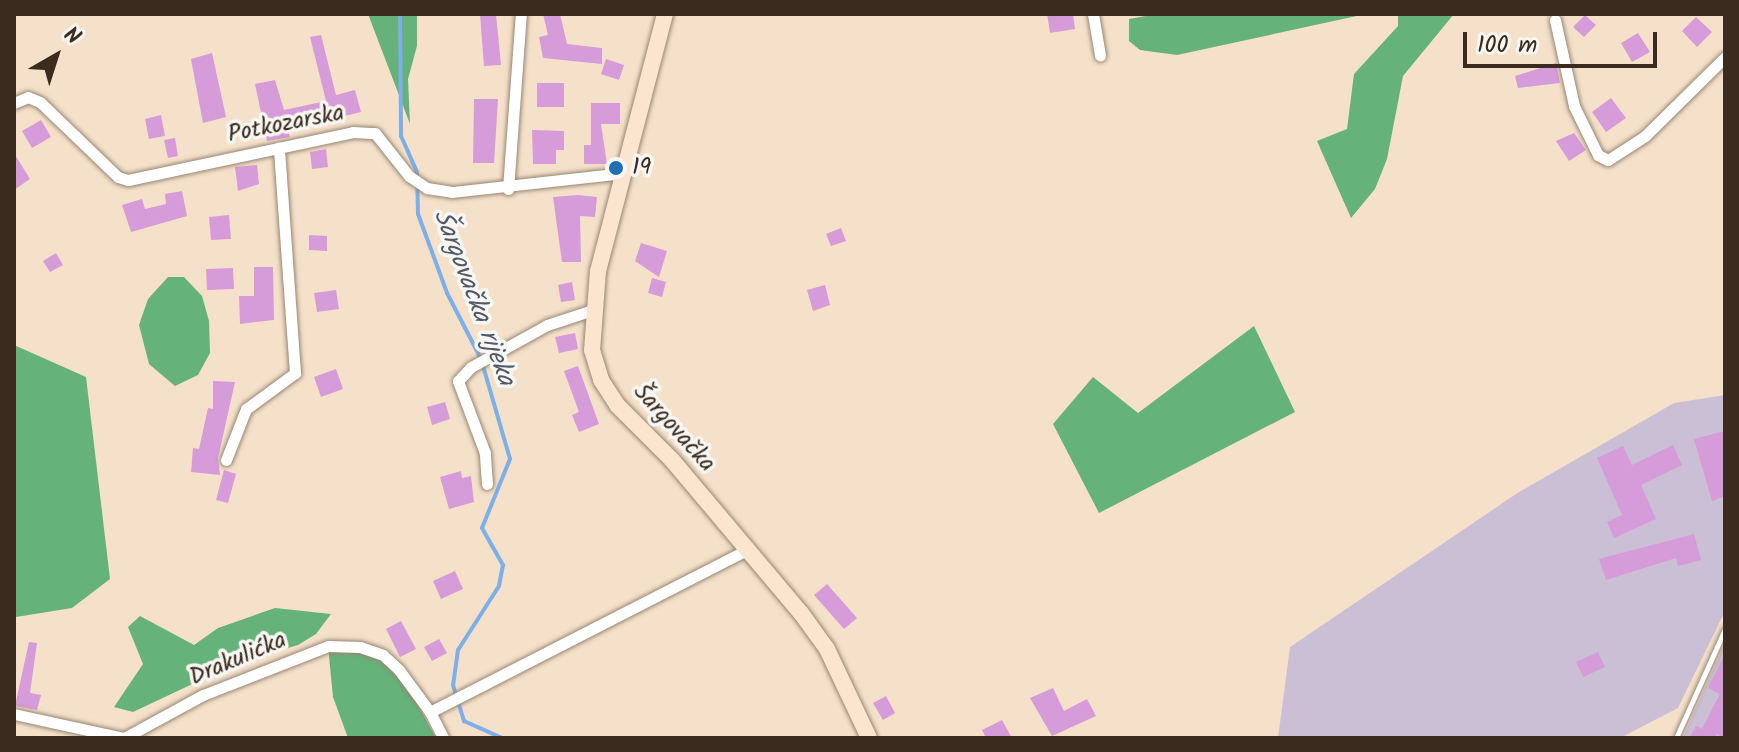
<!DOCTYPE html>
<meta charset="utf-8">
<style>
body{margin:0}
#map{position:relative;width:1739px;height:752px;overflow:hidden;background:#f5e1ca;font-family:Kalam,sans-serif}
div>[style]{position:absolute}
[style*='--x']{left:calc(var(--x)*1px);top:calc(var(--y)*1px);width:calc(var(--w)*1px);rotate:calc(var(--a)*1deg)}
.industrial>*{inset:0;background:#cbbfd5}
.forest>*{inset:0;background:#65b27b}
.stream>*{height:4px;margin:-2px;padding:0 2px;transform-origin:2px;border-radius:2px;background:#7dafe9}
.building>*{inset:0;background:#d69bd9}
.roads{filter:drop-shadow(0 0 2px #988674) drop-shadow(0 0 2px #988674)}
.lane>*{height:5px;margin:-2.5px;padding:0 2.5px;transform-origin:2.5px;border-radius:2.5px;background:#fff}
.street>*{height:11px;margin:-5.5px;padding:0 5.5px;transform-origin:5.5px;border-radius:5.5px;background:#fff}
.secondary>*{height:16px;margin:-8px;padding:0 8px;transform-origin:8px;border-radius:8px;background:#fce5cf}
.dots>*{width:22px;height:22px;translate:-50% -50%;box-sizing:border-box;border:4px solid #f6f6f2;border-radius:50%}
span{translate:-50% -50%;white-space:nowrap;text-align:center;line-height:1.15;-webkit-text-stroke:7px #f6f6f2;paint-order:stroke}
.street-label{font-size:24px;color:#3b2a1e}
.poi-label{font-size:24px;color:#3b2a1e}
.left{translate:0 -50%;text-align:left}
.water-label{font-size:26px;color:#525965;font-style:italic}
.frame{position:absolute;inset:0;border:16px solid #3b2a1e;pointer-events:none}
.north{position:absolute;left:16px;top:16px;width:80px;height:80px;-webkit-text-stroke:6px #f6f6f2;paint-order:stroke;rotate:39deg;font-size:22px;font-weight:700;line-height:32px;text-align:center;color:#3b2a1e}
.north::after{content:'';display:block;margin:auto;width:28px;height:36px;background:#3b2a1e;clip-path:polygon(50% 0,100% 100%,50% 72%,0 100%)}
.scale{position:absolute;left:1463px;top:32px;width:194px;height:36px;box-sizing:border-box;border:4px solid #3b2a1e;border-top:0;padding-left:10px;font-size:24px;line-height:28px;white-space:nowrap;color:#3b2a1e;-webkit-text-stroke:6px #f6f6f2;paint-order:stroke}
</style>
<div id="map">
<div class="industrial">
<div style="clip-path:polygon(1725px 395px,1725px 611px,1678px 708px,1620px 738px,1278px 738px,1290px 647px,1519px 492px,1674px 403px)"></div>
<div style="clip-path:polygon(1725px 643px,1725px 738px,1683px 738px)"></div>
</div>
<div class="forest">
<div style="clip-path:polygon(368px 14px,417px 14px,417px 46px,408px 79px,410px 124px)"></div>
<div style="clip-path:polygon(1157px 14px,1366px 14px,1177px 55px,1140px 50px,1129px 41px,1129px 19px)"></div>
<div style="clip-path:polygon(1398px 14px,1454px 14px,1403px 76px,1387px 159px,1375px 189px,1351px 218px,1317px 141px,1347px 129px,1354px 74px,1398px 26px)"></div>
<div style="clip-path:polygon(168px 277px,184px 277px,202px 296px,209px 321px,210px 353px,198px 375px,175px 386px,149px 364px,139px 325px,148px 299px)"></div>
<div style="clip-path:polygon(1254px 326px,1295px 412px,1099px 513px,1053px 424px,1093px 377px,1138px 413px)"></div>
<div style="clip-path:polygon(14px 345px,86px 377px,110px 579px,72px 608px,16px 617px)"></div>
<div style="clip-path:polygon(275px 608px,331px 614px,316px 634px,298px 645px,237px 663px,133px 712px,114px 707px,143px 664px,128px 627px,140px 616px,194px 645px,218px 628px)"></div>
<div style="clip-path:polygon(328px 646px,360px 647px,399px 670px,436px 738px,348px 738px,333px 697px)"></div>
</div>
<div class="stream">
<div style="--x:400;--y:14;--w:122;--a:89.5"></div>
<div style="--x:401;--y:136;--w:39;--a:66"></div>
<div style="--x:417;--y:172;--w:42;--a:88.6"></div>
<div style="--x:418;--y:214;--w:84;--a:69.8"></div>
<div style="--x:447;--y:293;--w:74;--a:62.7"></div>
<div style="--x:481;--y:359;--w:104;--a:73.8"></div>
<div style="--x:510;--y:459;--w:74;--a:112.1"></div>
<div style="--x:482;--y:528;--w:43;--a:60.4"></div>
<div style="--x:503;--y:565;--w:21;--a:101"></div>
<div style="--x:499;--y:586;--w:76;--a:122.6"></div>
<div style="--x:458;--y:650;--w:35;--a:98"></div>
<div style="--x:453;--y:685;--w:38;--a:73"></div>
<div style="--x:464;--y:721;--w:42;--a:24.1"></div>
</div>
<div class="building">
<div style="clip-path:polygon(480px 14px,496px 14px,501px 65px,484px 66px)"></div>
<div style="clip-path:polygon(543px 14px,560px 14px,567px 44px,602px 48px,602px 64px,543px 58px,539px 37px,548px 35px)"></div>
<div style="clip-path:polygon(1047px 14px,1073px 14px,1075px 29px,1050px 33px)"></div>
<div style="clip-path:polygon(1585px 15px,1596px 25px,1584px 37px,1573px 27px)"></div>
<div style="clip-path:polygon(1696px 17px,1712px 32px,1697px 47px,1682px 31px)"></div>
<div style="clip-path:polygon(1638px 33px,1650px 52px,1632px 62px,1621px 43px)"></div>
<div style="clip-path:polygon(321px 35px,336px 95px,355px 90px,361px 112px,288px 130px,290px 137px,267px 141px,255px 84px,275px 80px,284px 110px,326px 101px,310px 37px)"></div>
<div style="clip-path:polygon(212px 53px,226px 117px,203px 123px,191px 59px)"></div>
<div style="clip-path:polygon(606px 59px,624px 65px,619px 80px,601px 74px)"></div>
<div style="clip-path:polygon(1556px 63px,1560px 83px,1518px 88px,1515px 76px)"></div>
<div style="clip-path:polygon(537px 83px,564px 83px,564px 107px,537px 107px)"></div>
<div style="clip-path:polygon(1611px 98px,1626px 118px,1606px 132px,1592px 112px)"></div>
<div style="clip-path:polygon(474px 99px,498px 99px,494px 163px,473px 163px)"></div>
<div style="clip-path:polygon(591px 103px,620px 103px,620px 124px,601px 124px,607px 164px,584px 164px,584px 145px,591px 145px)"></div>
<div style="clip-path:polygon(161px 115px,165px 136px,149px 139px,145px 119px)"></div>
<div style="clip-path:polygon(41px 120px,51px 137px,32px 148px,22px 131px)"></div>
<div style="clip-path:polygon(532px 130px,564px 131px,564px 150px,556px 150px,556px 164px,533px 164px)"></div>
<div style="clip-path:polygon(1574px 133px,1586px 150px,1569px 161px,1556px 141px)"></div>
<div style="clip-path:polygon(175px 138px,178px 156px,168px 158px,164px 140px)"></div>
<div style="clip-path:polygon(326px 149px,328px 167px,312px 169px,310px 152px)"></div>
<div style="clip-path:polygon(14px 153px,30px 179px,14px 190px)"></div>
<div style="clip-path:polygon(257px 165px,259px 184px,238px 191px,235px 167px)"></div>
<div style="clip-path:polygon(182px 191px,187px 216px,131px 232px,122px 205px,142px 199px,145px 209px,166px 204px,165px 194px)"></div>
<div style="clip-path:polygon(578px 195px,597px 197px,595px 217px,580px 216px,581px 262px,562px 262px,553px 197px)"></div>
<div style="clip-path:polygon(229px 215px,231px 239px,211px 240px,209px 217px)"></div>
<div style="clip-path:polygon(841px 228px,846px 241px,831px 246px,826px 234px)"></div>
<div style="clip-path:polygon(309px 235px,327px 236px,327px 251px,309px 250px)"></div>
<div style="clip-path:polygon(641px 243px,667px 251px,659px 277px,635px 261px)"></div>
<div style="clip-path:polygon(56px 253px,63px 265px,50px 272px,43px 261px)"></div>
<div style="clip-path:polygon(254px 267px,273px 267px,274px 320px,240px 324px,239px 296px,254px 296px)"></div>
<div style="clip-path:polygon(233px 268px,234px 289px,207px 290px,206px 269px)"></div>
<div style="clip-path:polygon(652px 278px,666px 282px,662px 297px,648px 293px)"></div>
<div style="clip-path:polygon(572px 282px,575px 300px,561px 302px,558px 285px)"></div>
<div style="clip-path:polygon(825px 285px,830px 305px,813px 311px,807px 290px)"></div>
<div style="clip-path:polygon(336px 290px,339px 309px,317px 312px,314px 293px)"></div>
<div style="clip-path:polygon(575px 333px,578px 349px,559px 353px,555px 337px)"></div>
<div style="clip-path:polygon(578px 366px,599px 424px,579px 432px,572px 415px,579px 412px,564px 371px)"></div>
<div style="clip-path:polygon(336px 369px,343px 389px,321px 397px,314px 377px)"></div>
<div style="clip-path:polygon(213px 381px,235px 382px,218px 458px,220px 475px,191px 472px,193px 448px,199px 449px,208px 408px,213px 409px)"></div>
<div style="clip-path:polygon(445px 402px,450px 419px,432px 425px,427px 407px)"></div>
<div style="clip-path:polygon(1725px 431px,1725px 496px,1712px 501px,1694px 439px)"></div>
<div style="clip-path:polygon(1673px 445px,1682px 465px,1641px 485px,1656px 519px,1614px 538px,1607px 522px,1622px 515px,1597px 458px,1623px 446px,1632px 465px)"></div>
<div style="clip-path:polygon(224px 470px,236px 474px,228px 503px,216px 500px)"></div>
<div style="clip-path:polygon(461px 471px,462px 478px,471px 476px,474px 502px,449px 509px,440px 477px)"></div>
<div style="clip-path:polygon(1694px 534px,1701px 560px,1678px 566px,1676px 558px,1606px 580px,1599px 559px)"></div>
<div style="clip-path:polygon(455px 571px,463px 589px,441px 599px,433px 581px)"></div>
<div style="clip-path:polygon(827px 584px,857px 618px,844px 629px,814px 595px)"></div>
<div style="clip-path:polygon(401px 621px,416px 649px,400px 657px,386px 629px)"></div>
<div style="clip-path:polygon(439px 639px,447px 653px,432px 661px,424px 647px)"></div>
<div style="clip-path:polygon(29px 642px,37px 643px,30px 693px,41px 695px,37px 710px,15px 706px)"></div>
<div style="clip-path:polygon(1598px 652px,1605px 667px,1583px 677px,1576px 662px)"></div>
<div style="clip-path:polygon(1725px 654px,1725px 738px,1715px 733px,1718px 738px,1689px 738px,1696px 726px,1702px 729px,1720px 694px,1708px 688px)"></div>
<div style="clip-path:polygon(1053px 688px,1064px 711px,1087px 699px,1096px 716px,1052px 736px,1030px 698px)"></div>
<div style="clip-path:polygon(886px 696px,895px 713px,883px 720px,873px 703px)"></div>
<div style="clip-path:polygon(1002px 720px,1012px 738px,986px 738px,982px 730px)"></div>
</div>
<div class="roads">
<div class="lane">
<div style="--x:1676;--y:738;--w:120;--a:-65.8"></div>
</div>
<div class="street">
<div style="--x:1093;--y:14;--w:42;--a:80.3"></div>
<div style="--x:1555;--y:20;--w:88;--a:77.5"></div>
<div style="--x:1574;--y:106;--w:55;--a:63.9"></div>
<div style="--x:1598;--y:155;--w:11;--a:27"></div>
<div style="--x:1608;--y:160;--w:44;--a:-33"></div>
<div style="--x:1645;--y:136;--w:112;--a:-44.6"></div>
<div style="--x:14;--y:103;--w:15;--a:-23"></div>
<div style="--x:28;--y:97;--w:13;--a:23"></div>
<div style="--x:40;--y:102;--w:108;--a:43.9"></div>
<div style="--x:118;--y:177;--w:10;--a:17"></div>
<div style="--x:128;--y:180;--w:230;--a:-12"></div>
<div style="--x:353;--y:132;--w:22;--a:3"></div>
<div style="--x:375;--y:133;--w:55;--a:51.7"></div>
<div style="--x:409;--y:176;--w:22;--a:34"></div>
<div style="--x:427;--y:188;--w:25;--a:9"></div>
<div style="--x:452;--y:192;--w:174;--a:-6.3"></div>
<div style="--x:508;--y:189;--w:175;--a:-85.8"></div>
<div style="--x:226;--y:460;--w:55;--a:-68.6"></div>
<div style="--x:246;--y:409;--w:61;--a:-36.3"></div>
<div style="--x:295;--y:373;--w:226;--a:-94.1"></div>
<div style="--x:487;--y:484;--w:31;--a:-94"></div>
<div style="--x:485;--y:453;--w:77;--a:-110.6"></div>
<div style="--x:458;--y:381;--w:19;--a:-47"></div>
<div style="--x:471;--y:367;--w:87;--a:-28.9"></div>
<div style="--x:547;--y:325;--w:48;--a:-18.1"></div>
<div style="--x:430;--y:712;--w:357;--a:-27.1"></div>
<div style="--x:14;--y:714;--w:113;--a:12.3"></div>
<div style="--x:124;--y:738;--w:90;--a:-28.6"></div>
<div style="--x:203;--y:695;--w:134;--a:-21.4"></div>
<div style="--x:328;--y:646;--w:32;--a:2"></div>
<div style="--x:360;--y:647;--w:24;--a:19"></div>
<div style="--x:383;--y:655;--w:22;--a:43"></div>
<div style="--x:399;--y:670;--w:52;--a:53.6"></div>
<div style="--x:430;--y:712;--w:29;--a:63"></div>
</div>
<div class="secondary">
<div style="--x:665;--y:14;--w:266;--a:104.6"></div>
<div style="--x:598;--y:271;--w:79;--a:94.3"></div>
<div style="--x:592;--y:350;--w:31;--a:73"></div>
<div style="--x:601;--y:380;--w:30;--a:57"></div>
<div style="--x:617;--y:405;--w:78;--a:45"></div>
<div style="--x:672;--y:460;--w:200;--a:49.9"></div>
<div style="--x:801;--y:613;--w:44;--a:54.2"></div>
<div style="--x:827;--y:649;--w:98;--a:64.7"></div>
</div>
</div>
<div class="dots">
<div style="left:616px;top:168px;background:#1f6fb2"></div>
</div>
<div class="street-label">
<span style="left:286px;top:124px;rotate:-11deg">Potkozarska</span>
<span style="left:674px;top:428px;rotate:48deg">Šargovačka</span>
<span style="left:238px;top:659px;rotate:-23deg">Drakulićka</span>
</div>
<div class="poi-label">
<span class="left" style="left:632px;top:168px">19</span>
</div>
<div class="water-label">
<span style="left:473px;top:298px;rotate:69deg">Šargovačka rijeka</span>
</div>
<div class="frame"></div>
<div class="north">N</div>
<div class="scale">100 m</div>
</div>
